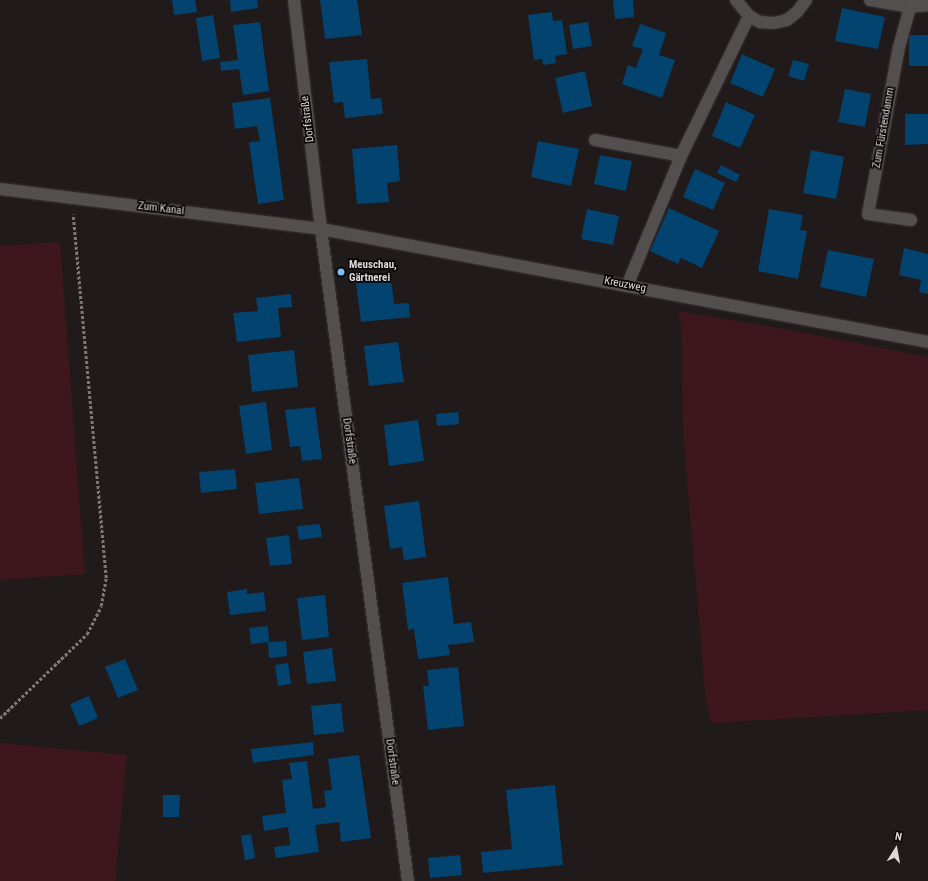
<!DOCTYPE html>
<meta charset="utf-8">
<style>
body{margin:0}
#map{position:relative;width:928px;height:881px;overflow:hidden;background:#211a1b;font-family:"Roboto Condensed",sans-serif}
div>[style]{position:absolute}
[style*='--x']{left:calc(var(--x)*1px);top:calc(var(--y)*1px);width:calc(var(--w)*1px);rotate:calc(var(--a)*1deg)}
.green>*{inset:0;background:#3e171e}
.building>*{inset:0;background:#034370}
.path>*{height:2.5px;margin-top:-1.25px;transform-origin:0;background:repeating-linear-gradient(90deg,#7f7879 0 3px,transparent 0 5px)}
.roads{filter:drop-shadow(0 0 1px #3b3435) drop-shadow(0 0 1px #3b3435)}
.minor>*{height:12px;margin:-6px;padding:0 6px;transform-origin:6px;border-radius:6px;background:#534f4f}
.dots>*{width:11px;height:11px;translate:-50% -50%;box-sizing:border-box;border:2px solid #090606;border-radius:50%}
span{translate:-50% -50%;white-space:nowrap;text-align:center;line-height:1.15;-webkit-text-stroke:3.5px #090606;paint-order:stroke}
.street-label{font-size:11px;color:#ddd7d8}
.poi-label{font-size:11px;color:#ddd7d8;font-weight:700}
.left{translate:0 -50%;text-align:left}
.north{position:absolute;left:876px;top:829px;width:40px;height:40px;-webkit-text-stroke:3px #090606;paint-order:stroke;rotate:11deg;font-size:11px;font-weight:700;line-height:16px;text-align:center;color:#ddd7d8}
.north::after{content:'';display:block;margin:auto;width:14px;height:18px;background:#ddd7d8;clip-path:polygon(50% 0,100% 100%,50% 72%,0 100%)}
</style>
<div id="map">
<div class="green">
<div style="clip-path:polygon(60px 242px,85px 574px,0 580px,0 246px)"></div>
<div style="clip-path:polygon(677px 311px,789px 330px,928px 357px,928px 710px,712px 723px,706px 703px,683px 433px,681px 325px)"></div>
<div style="clip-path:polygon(0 743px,127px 755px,115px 881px,0 881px)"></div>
</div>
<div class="building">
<div style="clip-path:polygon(172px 0,195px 0,197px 12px,174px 15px)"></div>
<div style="clip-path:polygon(230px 0,257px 0,258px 8px,231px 12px)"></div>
<div style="clip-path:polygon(320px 0,357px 0,362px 35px,325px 39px)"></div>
<div style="clip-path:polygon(613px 0,633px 0,634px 17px,615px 19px)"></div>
<div style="clip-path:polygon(842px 8px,885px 17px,878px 49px,835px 41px)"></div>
<div style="clip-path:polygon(552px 12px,553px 21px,562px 20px,567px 54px,555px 56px,556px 63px,543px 65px,542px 59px,534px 60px,528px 15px)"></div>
<div style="clip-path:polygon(213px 15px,220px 58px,202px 61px,196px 18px)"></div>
<div style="clip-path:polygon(260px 22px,269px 91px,243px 95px,239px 69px,221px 71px,220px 62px,238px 60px,233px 25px)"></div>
<div style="clip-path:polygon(588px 22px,592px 46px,573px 49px,569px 25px)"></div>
<div style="clip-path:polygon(640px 24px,666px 33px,659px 55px,675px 60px,662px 98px,622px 84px,628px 65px,636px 68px,643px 49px,632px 46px)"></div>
<div style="clip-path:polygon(909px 35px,928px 35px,928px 66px,909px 66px)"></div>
<div style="clip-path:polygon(742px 54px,775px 69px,763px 97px,730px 83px)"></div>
<div style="clip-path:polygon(367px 59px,371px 99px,381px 98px,383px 114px,345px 118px,343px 102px,334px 103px,329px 62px)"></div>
<div style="clip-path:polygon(793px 60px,809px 64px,804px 81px,788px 76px)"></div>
<div style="clip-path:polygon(585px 71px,592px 106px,563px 113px,555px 78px)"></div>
<div style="clip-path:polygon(845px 89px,871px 94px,865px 127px,838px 122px)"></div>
<div style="clip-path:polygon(270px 98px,284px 200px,258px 204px,249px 142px,260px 141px,257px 126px,235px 129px,232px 103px)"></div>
<div style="clip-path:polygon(726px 102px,755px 115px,740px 148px,712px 136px)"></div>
<div style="clip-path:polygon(905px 114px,928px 114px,928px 144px,905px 145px)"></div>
<div style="clip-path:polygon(538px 141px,579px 149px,571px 186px,531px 177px)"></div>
<div style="clip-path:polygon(397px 145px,400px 181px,387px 183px,389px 202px,357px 204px,352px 149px)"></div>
<div style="clip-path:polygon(811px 150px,844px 157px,836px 199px,803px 193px)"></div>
<div style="clip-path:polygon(600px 155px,632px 161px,626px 191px,594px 184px)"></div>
<div style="clip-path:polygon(721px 165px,740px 175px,736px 182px,717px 173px)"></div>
<div style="clip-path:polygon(695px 169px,725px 183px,713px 210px,683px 197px)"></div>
<div style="clip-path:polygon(669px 208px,719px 231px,702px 268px,681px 258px,678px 264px,650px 251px)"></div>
<div style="clip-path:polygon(587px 209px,619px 216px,613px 245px,581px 239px)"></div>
<div style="clip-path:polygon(769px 209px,803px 215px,800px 230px,807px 231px,798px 279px,758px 271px)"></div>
<div style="clip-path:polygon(904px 248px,928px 254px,928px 294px,919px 292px,921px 280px,899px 275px)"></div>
<div style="clip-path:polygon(828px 250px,874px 259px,866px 297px,820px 287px)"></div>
<div style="clip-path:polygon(391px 278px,394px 304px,409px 303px,410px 317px,361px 322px,356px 282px)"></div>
<div style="clip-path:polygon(291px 294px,292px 307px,278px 308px,281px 337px,237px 342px,233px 313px,258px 311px,256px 298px)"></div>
<div style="clip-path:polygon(398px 342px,404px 382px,369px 386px,364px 346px)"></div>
<div style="clip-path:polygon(294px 350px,298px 387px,252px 392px,248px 355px)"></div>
<div style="clip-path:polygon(266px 402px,272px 450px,246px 454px,239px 406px)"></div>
<div style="clip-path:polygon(315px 407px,322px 459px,302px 461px,300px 446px,290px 447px,285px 410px)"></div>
<div style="clip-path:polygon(458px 412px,459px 424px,437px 426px,436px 414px)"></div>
<div style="clip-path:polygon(418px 420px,424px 461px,389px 466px,384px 425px)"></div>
<div style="clip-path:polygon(235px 469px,237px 489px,201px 493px,199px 472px)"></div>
<div style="clip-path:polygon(299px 478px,303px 509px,259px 514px,255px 483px)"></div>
<div style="clip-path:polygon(419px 501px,426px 557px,404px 560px,402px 547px,390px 549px,384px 506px)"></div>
<div style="clip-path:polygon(320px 524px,322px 537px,299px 540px,297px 526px)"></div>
<div style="clip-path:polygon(289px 535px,292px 564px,270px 566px,266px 538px)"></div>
<div style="clip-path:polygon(448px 577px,454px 624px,471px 622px,474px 642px,448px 645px,450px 655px,418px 659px,414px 629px,408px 630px,402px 583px)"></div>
<div style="clip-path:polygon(247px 589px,247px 594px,264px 592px,266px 611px,230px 615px,227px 592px)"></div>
<div style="clip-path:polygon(325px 595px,329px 637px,302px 640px,297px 598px)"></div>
<div style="clip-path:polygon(268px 626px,269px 642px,286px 641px,287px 656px,269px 658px,268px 642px,251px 644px,249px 628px)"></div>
<div style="clip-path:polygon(332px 648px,336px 681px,307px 684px,303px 652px)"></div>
<div style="clip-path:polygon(125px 659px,138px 690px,118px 698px,105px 667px)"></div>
<div style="clip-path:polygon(288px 663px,291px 684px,278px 686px,275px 665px)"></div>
<div style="clip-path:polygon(458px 667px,464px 726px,428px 730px,423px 686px,429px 686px,427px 670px)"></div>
<div style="clip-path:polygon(89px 696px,98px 718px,79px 726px,70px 704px)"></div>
<div style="clip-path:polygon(341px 703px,344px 732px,314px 735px,311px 706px)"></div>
<div style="clip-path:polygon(313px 742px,314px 755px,253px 763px,251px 749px)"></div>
<div style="clip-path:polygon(359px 755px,371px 838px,341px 842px,339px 822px,315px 825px,319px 852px,276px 858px,274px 847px,290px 845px,288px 827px,264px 831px,262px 816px,286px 813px,282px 780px,292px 779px,289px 763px,307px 761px,313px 809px,326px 807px,324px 791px,332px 790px,328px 759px)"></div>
<div style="clip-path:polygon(555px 785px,563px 865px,483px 873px,481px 852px,512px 849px,506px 790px)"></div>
<div style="clip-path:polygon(163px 795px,180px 795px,179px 817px,163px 817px)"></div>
<div style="clip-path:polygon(251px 834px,255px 858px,245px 860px,241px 836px)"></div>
<div style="clip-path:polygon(460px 855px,462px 875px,430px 878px,428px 858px)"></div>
</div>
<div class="path">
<div style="--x:0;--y:718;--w:121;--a:-44"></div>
<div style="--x:87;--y:634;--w:31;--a:-63"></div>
<div style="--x:101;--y:606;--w:28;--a:-80"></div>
<div style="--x:106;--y:578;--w:365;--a:-95.2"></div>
</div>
<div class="roads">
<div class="minor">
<div style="--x:294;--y:0;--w:231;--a:83.3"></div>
<div style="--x:321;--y:229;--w:658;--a:82.4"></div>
<div style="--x:736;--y:0;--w:21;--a:51"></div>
<div style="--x:749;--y:16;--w:13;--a:29"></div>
<div style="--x:760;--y:22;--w:14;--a:4"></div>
<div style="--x:774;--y:23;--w:13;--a:-13"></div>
<div style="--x:787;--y:20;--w:13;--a:-39"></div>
<div style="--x:797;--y:12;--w:15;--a:-53"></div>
<div style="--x:870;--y:0;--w:41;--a:9.9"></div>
<div style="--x:910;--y:7;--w:18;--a:-6"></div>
<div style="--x:595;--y:140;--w:87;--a:10.5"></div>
<div style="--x:0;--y:189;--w:323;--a:7.1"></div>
<div style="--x:321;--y:229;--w:617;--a:10.55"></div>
<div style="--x:911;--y:220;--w:43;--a:-172.1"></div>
<div style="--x:868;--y:214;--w:170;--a:-79.5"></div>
<div style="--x:899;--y:47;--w:49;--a:-74.5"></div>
<div style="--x:627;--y:286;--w:141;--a:-67.4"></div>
<div style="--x:681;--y:156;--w:156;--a:-64.1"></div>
</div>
</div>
<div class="dots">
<div style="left:341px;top:272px;background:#7dbef9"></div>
</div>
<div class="street-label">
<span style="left:308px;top:119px;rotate:-97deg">Dorfstraße</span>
<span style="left:884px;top:128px;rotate:-80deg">Zum Fürstendamm</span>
<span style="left:161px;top:209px;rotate:7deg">Zum Kanal</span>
<span style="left:625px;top:285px;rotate:11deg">Kreuzweg</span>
<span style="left:349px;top:441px;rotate:82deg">Dorfstraße</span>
<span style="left:392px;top:762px;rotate:82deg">Dorfstraße</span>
</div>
<div class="poi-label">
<span class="left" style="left:349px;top:272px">Meuschau,<br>Gärtnerei</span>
</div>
<div class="north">N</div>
</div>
